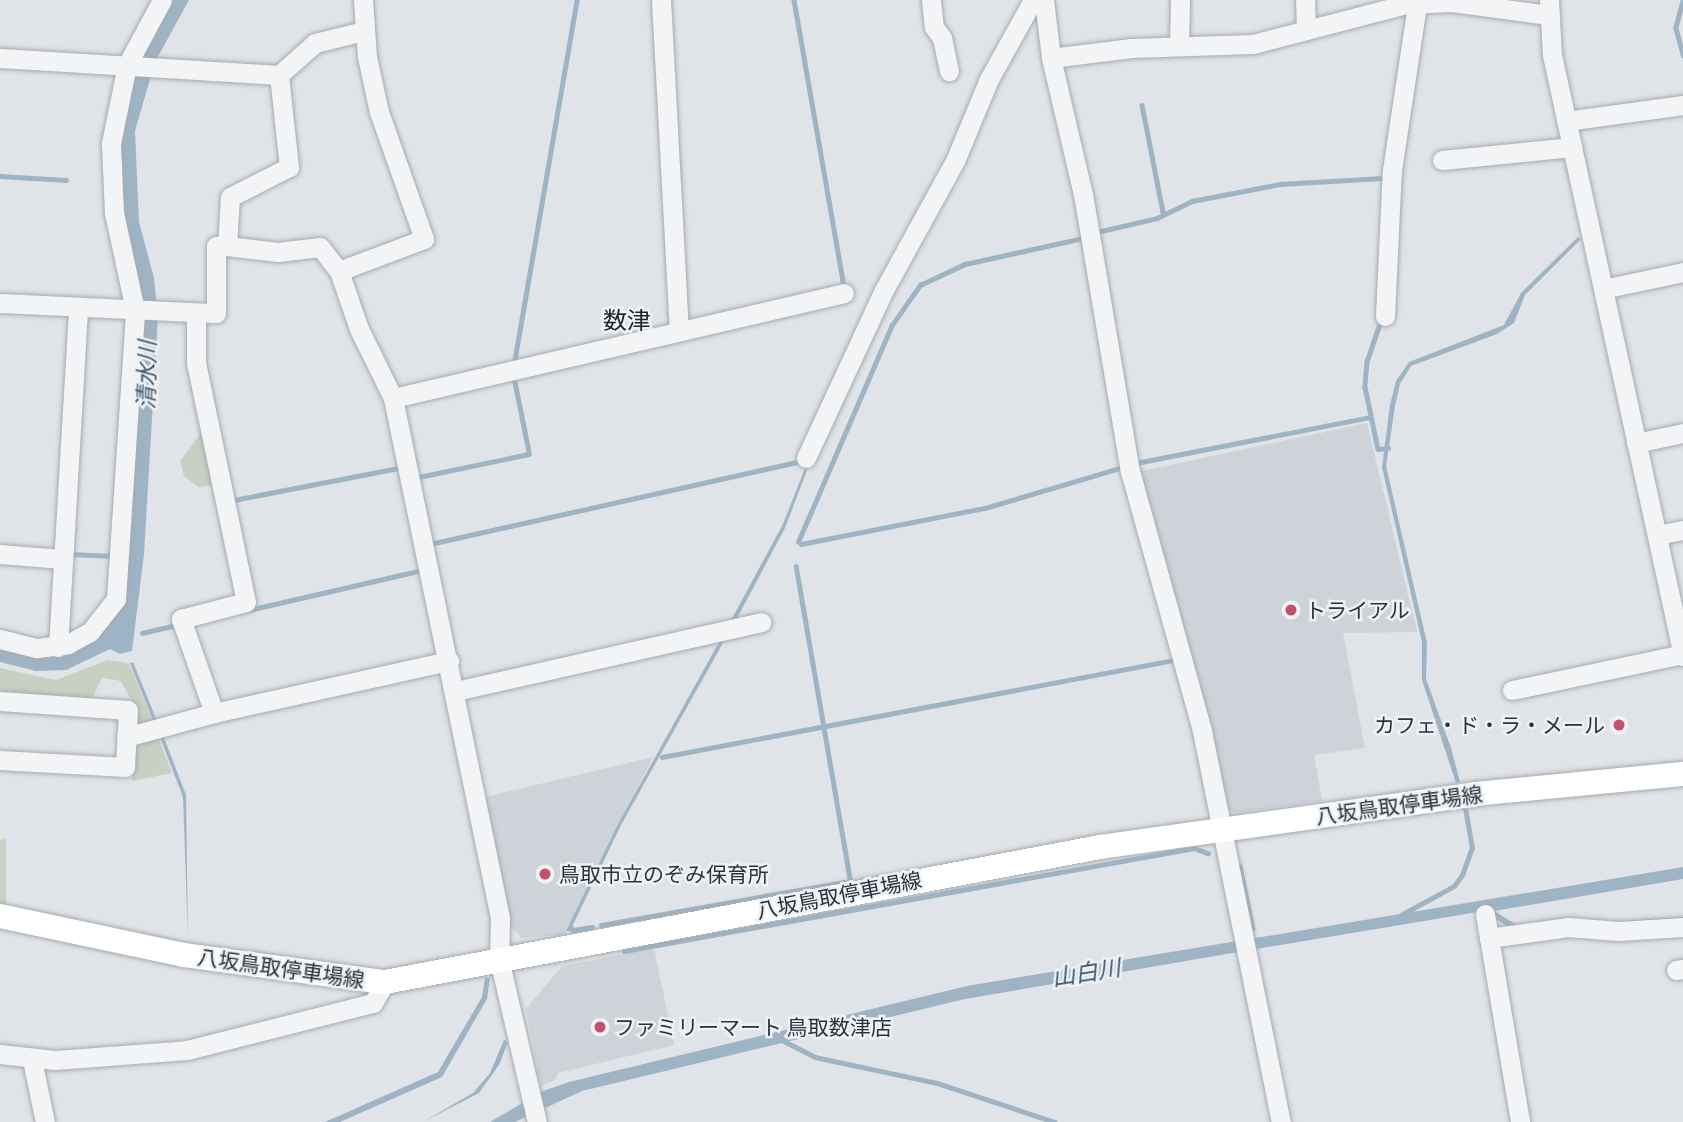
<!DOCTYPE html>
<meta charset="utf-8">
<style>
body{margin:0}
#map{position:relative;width:1683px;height:1122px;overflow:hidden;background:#e0e3e7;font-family:"Exo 2","Noto Sans JP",sans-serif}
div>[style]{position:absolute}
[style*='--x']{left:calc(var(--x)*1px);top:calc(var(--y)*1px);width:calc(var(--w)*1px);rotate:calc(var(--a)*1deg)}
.built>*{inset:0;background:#ced3d9}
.green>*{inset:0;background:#c7d0c2}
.water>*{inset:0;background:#9eb4c4}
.stream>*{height:4.5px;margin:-2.25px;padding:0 2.25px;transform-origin:2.25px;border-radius:2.25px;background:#9eb4c4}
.roads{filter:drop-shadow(0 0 2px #a6abb1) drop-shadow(0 0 2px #a6abb1)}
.minor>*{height:19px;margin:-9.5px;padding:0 9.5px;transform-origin:9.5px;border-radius:9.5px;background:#f2f4f6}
.major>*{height:24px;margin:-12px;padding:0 12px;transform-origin:12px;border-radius:12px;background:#fff}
.dots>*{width:19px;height:19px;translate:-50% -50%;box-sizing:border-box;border:4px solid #eff2f5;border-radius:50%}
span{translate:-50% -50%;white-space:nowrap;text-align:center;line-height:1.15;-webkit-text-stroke:5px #eff2f5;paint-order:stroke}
.poi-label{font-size:21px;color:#2a333d}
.left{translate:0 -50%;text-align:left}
.right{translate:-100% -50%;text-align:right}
.street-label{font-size:21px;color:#2a333d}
.water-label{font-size:23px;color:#38556d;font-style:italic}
.quarter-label{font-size:24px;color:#1c242e}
</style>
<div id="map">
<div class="built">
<div style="clip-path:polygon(1367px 423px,1417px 632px,1343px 633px,1365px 748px,1314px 755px,1322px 801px,1236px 813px,1221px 807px,1133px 473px)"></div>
<div style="clip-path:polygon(653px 757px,564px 935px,522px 938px,505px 921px,485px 797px)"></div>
<div style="clip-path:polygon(654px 948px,674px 1045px,558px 1073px,555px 1080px,541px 1086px,526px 1009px,562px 966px)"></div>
</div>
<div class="green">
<div style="clip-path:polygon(202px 432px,216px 485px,199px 487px,184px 476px,180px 461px)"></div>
<div style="clip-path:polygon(108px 660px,129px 663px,154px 725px,136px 732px,137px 712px,121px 681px,102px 678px,91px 701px,0 695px,0 668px,56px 680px)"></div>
<div style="clip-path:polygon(156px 732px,172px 773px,132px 781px,136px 738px)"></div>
<div style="clip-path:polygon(6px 839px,6px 905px,0 904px,0 840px)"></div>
</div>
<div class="water">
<div style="clip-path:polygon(167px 0,189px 0,155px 62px,135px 131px,139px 222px,154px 278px,158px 317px,144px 554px,132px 651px,120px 654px,110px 649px,66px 670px,36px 671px,0 662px,0 643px,34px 652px,113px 613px,135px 392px,116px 170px,125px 93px)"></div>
<div style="clip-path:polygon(1039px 2px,905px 264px,809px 465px,785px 528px,734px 624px,729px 624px,783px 524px,813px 448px,881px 301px)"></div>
<div style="clip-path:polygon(1578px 237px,1581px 239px,1525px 295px,1514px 323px,1497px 334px,1411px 366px,1400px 384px,1395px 406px,1386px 466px,1427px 643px,1426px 679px,1451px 748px,1460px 782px,1456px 783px,1422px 680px,1422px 642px,1382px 467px,1390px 405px,1396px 381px,1409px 362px,1504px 325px,1521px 293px)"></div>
<div style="clip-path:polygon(728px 634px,621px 825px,570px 931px,566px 931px,617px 826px,723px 635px)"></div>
<div style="clip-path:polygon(133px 662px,157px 721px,154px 723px,130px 663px)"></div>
<div style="clip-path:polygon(161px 730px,186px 795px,188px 939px,183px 797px,158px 732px)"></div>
<div style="clip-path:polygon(1683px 867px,1683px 879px,1494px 911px,1517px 925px,1568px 918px,1610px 922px,1683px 917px,1683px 923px,1514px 931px,1484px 911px,1244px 951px,965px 999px,582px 1091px,515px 1122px,490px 1122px,543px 1091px,569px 1082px,967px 986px)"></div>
<div style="clip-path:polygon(37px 936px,177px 962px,176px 966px)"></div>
<div style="clip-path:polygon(485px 978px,490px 978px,487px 999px,442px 1077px,340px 1122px,325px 1122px,438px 1072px,482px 997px)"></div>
<div style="clip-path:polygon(504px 1040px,508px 1042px,499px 1065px,479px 1093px,423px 1122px,473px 1093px,490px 1073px)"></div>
</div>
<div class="stream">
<div style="--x:794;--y:0;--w:291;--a:80.1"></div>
<div style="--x:1683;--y:1;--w:28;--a:105"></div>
<div style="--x:1676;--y:28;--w:28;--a:75"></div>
<div style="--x:1142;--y:105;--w:109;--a:78.9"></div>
<div style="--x:0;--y:176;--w:66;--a:3.5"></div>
<div style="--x:1097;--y:232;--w:62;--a:-13.1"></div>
<div style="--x:1157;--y:218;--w:39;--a:-26"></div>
<div style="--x:1192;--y:201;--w:90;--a:-10.9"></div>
<div style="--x:1280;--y:184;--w:103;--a:-3.3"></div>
<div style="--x:1381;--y:321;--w:43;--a:108.9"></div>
<div style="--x:1367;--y:362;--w:25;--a:95"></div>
<div style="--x:1365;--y:387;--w:63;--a:78.2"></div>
<div style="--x:1378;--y:449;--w:10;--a:-6"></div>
<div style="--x:514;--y:363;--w:368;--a:-80.2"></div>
<div style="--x:1136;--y:463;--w:238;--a:-11.1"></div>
<div style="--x:414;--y:478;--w:117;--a:-11.8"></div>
<div style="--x:529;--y:454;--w:81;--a:-101.4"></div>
<div style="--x:234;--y:500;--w:167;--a:-11"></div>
<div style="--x:798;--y:542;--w:236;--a:-66.6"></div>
<div style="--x:892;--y:325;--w:49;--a:-55"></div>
<div style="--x:920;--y:285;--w:50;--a:-25"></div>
<div style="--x:965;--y:264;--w:121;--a:-12.4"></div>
<div style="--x:430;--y:544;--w:379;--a:-12.6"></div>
<div style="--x:801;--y:544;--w:187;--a:-11.1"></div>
<div style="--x:985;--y:508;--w:144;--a:-16.5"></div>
<div style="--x:69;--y:554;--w:44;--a:2.6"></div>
<div style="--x:249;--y:610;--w:173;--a:-13"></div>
<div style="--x:142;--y:633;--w:36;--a:-13"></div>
<div style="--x:662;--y:757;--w:521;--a:-10.73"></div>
<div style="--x:1240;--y:866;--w:64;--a:78.3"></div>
<div style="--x:1399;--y:916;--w:63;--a:-28.6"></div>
<div style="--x:1454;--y:886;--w:14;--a:-54"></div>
<div style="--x:1462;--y:875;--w:29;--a:-70"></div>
<div style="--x:1472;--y:848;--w:40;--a:-100"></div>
<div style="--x:601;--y:925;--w:253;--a:-10"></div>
<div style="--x:850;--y:881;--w:319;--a:-99.8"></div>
<div style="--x:571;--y:927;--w:4;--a:56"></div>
<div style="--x:573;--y:930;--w:19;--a:-9"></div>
<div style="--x:624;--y:951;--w:579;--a:-10.24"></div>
<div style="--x:1194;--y:848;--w:15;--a:20"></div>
<div style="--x:782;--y:1040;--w:37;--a:27"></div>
<div style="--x:815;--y:1057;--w:125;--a:12"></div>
<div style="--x:937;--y:1083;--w:124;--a:18.3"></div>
</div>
<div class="roads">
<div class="minor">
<div style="--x:661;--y:0;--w:331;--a:86.9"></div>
<div style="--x:931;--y:0;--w:27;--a:84"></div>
<div style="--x:934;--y:27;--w:14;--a:54"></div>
<div style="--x:942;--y:38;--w:34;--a:78"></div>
<div style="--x:1044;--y:0;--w:58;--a:83.1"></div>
<div style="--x:1051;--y:58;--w:140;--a:76.8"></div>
<div style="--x:1083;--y:194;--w:281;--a:80.4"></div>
<div style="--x:1130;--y:471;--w:270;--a:74.5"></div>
<div style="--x:1202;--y:731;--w:399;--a:78.6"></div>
<div style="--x:1305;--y:0;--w:30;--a:88"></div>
<div style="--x:1549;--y:0;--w:55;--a:86.9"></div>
<div style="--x:1552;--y:55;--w:615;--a:77.7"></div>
<div style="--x:1179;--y:45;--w:45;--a:-88.7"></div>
<div style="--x:0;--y:58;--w:280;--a:3.5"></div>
<div style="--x:279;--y:75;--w:48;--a:-41.6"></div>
<div style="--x:315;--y:43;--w:50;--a:-13.8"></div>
<div style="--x:1051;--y:58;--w:81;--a:-7.1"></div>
<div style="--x:1131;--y:48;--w:122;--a:-1.9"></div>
<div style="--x:1253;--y:44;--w:159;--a:-14.6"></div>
<div style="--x:1407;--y:4;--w:45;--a:-2.5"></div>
<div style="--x:1452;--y:2;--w:98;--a:7.6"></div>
<div style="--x:279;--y:75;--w:93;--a:83.8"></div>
<div style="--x:289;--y:167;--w:66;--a:153"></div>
<div style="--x:230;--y:197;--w:49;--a:93.5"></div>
<div style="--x:227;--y:246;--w:51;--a:6.7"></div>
<div style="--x:278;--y:252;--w:42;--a:-6.8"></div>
<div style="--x:320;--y:247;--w:31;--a:52"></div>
<div style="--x:339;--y:271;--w:61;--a:71"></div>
<div style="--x:359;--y:329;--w:77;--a:63.8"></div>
<div style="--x:393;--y:398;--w:531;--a:78.37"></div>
<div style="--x:500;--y:918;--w:41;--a:91.4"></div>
<div style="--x:499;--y:959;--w:167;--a:76.9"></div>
<div style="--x:1566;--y:121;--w:118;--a:-7.8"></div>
<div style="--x:1442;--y:160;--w:131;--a:-5.7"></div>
<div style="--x:339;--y:271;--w:91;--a:-20.6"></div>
<div style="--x:424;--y:239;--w:135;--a:-109.5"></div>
<div style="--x:379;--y:112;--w:56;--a:-102.3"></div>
<div style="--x:367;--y:57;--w:57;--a:-94"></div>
<div style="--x:1603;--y:289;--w:82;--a:-12"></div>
<div style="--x:0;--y:303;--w:216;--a:2.7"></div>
<div style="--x:216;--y:313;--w:67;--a:-90"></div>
<div style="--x:216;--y:246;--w:11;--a:0"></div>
<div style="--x:1385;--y:316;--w:146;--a:-87.3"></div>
<div style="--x:1392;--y:170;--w:168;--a:-81.4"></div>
<div style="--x:393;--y:398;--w:463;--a:-13.1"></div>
<div style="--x:1636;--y:443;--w:48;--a:-12"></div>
<div style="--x:806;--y:458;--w:185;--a:-65.1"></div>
<div style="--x:884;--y:290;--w:147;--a:-61.2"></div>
<div style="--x:955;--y:161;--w:89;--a:-67.5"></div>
<div style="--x:989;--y:79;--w:90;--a:-60.9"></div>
<div style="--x:1657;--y:535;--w:26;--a:-11"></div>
<div style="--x:0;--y:554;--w:62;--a:4.6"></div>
<div style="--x:0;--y:639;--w:38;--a:14"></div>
<div style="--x:37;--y:648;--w:31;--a:-7"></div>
<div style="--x:68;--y:644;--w:25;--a:-29"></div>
<div style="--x:90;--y:632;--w:42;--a:-51.8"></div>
<div style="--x:116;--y:599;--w:290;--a:-86.2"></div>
<div style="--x:135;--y:310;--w:99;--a:-102.2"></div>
<div style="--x:114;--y:213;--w:70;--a:-92.5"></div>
<div style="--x:111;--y:143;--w:80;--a:-78.4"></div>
<div style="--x:127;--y:65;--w:74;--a:-61.7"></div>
<div style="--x:58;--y:647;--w:341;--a:-86.6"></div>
<div style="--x:1512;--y:690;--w:175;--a:-11.9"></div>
<div style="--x:456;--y:691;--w:313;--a:-12.7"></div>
<div style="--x:0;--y:701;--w:128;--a:4"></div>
<div style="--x:128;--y:710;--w:57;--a:93"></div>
<div style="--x:125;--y:767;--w:125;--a:-176.8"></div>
<div style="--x:214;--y:713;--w:241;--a:-12.5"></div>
<div style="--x:126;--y:737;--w:91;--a:-15.3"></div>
<div style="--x:214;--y:713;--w:100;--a:-109.3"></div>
<div style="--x:181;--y:619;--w:67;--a:-14.7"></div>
<div style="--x:246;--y:602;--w:244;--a:-101.8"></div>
<div style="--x:196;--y:363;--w:49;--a:-90"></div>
<div style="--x:1485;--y:914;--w:211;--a:80.4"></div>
<div style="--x:1489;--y:938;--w:80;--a:-7.9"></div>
<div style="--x:1568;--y:927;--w:50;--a:4.6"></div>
<div style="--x:1618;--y:931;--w:65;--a:-3.5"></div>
<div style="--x:1676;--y:970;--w:7;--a:-8"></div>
<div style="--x:0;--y:1054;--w:55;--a:6.2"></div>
<div style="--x:55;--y:1060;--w:132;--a:-4.3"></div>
<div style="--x:187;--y:1050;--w:192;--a:-14.2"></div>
<div style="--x:373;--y:1003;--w:24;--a:-60"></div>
<div style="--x:32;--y:1060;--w:63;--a:78.2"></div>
</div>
<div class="major">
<div style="--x:0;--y:916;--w:188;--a:12"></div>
<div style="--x:184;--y:955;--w:203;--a:7.7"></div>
<div style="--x:385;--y:982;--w:728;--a:-10.69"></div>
<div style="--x:1100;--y:847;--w:379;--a:-8"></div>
<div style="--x:1475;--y:794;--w:209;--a:-5.5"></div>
</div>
</div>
<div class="dots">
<div style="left:1291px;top:610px;background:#c1516c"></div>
<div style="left:1619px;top:725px;background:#c1516c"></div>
<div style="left:545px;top:874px;background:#c1516c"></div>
<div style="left:600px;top:1027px;background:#c1516c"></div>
</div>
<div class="poi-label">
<span class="left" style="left:1305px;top:610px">トライアル</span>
<span class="right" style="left:1605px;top:725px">カフェ・ド・ラ・メール</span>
<span class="left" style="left:559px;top:874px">鳥取市立のぞみ保育所</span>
<span class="left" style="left:614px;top:1027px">ファミリーマート 鳥取数津店</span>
</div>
<div class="street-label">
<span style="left:1399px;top:805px;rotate:-8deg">八坂鳥取停車場線</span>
<span style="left:839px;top:895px;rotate:-11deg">八坂鳥取停車場線</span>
<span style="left:281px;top:968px;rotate:8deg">八坂鳥取停車場線</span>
</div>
<div class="water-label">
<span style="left:146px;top:375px;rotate:-89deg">清水川</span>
<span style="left:1086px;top:972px;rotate:-9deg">山白川</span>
</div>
<div class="quarter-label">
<span style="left:627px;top:320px">数津</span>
</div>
</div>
